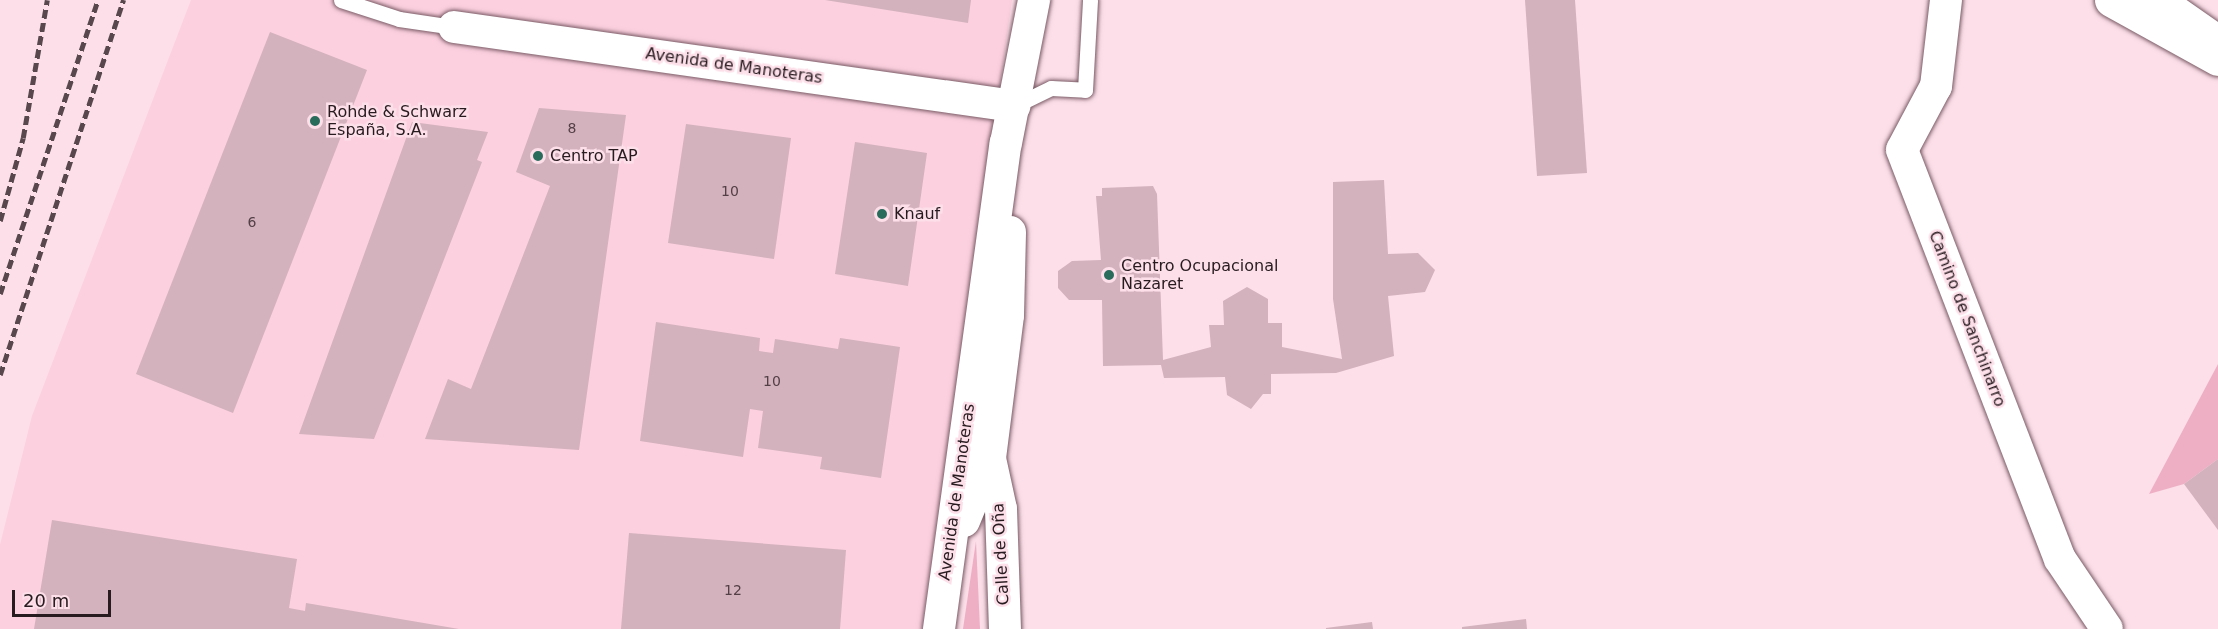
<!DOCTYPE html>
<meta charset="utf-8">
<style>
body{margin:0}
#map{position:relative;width:2218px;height:629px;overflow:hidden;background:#fcdfe9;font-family:"DejaVu Sans",sans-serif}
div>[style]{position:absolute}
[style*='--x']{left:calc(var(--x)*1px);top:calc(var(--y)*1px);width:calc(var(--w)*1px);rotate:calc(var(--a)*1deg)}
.built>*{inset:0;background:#fcd0df}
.green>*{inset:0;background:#eeafc5}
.building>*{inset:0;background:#d3b1bd}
.roads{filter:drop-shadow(0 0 2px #795a65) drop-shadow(0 0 2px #795a65)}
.lane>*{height:15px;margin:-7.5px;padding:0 7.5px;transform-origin:7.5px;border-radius:7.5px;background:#fff}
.street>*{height:32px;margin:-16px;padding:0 16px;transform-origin:16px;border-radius:16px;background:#fff}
.secondary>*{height:33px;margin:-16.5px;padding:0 16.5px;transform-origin:16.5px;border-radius:16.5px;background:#fff}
.highway>*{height:33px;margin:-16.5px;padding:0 16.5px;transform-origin:16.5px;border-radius:16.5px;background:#fff}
.rail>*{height:4.5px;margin-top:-2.25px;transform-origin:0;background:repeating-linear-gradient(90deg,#58474d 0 9px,transparent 0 13.5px)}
.dots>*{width:16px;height:16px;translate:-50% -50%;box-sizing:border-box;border:3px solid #fcdfe9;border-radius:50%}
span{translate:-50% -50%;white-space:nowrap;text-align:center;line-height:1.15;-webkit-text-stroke:5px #fcdfe9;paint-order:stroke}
.number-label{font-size:14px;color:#534047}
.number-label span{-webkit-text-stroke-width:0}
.street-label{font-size:16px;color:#281b20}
.poi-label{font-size:16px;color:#281b20}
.left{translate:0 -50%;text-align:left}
.scale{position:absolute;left:12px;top:590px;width:99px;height:27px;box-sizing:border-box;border:3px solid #281b20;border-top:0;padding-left:8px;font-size:18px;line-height:21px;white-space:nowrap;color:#281b20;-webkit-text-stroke:4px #fcdfe9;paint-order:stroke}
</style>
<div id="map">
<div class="built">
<div style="clip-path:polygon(191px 0,1012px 0,922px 629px,0 629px,0 545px,32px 416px)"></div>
</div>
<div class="green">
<div style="clip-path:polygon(2218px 364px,2218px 459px,2184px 484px,2149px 494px)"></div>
<div style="clip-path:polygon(976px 541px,980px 629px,963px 629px)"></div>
</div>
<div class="building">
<div style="clip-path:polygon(825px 0,971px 0,968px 23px)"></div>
<div style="clip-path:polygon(1525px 0,1575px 0,1587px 173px,1537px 176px)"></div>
<div style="clip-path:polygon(270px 32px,367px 70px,233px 413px,136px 374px)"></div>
<div style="clip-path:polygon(539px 108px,626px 115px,579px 450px,425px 439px,448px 379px,471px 389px,550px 186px,516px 172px)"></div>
<div style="clip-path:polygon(412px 122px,488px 132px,477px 160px,482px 162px,374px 439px,299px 434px)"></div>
<div style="clip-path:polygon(686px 124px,791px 138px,774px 259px,668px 243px)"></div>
<div style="clip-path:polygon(855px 142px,927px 153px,908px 286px,835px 274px)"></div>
<div style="clip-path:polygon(1384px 180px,1388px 254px,1418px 253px,1435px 270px,1425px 292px,1388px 296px,1394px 356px,1336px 373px,1271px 374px,1271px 394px,1263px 394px,1251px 409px,1227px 395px,1225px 377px,1164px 378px,1161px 365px,1103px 366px,1102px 300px,1069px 300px,1058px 288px,1058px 271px,1072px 261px,1101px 260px,1096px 196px,1102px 196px,1102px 188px,1153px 186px,1157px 194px,1163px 360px,1211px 347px,1209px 325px,1224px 325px,1223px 301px,1247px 287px,1268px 299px,1268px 323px,1282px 323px,1282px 347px,1342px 359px,1333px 299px,1333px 182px)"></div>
<div style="clip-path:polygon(656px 322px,760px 338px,759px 351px,773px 353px,775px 339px,838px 349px,840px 338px,900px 347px,881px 478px,820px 469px,822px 457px,758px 448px,763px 411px,750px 409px,743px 457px,640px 441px)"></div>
<div style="clip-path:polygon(2218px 459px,2218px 530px,2184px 484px)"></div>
<div style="clip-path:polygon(52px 520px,297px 559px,289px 608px,305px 611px,306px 603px,459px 629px,34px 629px)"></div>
<div style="clip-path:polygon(629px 533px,846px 550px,840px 629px,621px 629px)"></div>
<div style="clip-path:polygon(1526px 619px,1527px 629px,1462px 629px,1462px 627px)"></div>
<div style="clip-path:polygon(1372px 622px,1373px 629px,1326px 629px,1326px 628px)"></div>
</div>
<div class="roads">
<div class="lane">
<div style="--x:341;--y:0;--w:61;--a:18.1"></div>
<div style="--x:399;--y:19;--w:56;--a:8.3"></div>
<div style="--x:1014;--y:106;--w:41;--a:-25.9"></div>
<div style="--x:1051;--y:88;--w:34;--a:3"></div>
<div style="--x:1085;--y:90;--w:90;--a:-86.8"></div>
</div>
<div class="street">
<div style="--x:1946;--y:0;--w:87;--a:96.6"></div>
<div style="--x:1936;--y:86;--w:72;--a:118"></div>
<div style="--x:1902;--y:150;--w:438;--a:68.9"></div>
<div style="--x:2060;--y:559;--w:84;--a:56.1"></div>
<div style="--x:454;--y:27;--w:566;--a:8.03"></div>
<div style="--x:989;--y:454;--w:56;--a:77.7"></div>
<div style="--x:1001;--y:509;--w:120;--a:88.1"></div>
<div style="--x:964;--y:521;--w:68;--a:-67.6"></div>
<div style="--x:990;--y:458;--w:144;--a:-82.8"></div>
<div style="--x:1008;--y:315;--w:83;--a:-88.6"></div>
<div style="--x:939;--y:629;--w:491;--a:-82.2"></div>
<div style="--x:1006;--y:143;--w:146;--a:-78.9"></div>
</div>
<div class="secondary">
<div style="--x:2111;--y:0;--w:122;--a:28.9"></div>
</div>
<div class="highway">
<div style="--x:2158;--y:0;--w:73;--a:35"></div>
</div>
</div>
<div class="rail">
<div style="--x:0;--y:221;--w:86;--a:-74.5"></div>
<div style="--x:23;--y:138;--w:140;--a:-80.1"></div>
<div style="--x:0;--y:294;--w:310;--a:-71.6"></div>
<div style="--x:0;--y:375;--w:395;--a:-71.8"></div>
</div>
<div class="dots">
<div style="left:315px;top:121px;background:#296c5c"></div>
<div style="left:538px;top:156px;background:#296c5c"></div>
<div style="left:882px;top:214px;background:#296c5c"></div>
<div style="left:1109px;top:275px;background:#296c5c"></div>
</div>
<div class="number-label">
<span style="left:572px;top:128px">8</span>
<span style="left:730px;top:191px">10</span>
<span style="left:252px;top:222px">6</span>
<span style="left:772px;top:381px">10</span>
<span style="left:733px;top:590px">12</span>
</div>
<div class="street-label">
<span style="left:734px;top:66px;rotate:8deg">Avenida de Manoteras</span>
<span style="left:1967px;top:319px;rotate:69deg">Camino de Sanchinarro</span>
<span style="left:957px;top:492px;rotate:-82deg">Avenida de Manoteras</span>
<span style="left:1001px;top:554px;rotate:-93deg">Calle de Oña</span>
</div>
<div class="poi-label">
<span class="left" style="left:327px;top:121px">Rohde &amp; Schwarz<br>España, S.A.</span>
<span class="left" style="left:550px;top:156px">Centro TAP</span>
<span class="left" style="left:894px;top:214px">Knauf</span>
<span class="left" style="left:1121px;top:275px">Centro Ocupacional<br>Nazaret</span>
</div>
<div class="scale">20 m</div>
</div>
